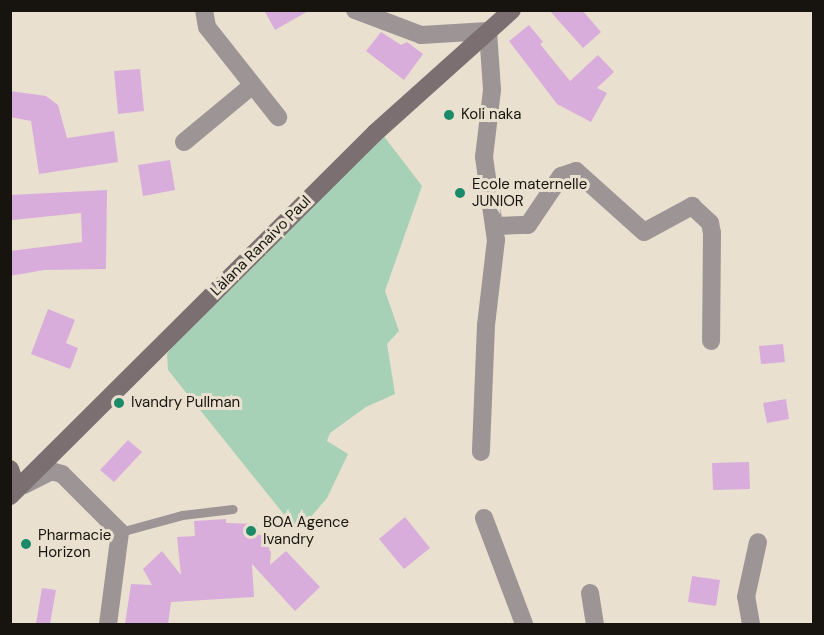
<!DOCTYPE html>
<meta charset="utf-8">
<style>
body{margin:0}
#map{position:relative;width:824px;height:635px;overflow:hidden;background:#eae0cf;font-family:"DM Sans",sans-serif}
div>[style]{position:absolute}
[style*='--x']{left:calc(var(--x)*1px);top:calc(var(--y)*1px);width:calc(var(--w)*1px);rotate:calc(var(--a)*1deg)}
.green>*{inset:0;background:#a7d1b6}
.building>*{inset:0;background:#d9addb}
.lane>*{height:9px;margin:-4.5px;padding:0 4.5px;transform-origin:4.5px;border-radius:4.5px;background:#9d9496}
.street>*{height:18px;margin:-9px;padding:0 9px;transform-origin:9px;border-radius:9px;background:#9d9496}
.secondary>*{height:18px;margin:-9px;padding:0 9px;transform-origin:9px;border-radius:9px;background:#7c6f72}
.dots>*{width:16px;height:16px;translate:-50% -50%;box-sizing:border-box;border:3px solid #eae0cf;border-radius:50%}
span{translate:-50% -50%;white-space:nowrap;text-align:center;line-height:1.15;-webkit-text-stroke:6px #eae0cf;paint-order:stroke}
.poi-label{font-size:15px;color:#17130e}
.left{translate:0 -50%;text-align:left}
.street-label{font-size:15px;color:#17130e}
.frame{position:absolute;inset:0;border:12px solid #17130e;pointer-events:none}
</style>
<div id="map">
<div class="green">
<div style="clip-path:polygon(383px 135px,422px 186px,385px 291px,399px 331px,387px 344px,395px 394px,366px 407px,330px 433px,327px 441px,348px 454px,327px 498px,298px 532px,168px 370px,167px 354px,192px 320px)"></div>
</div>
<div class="building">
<div style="clip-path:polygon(264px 10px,310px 10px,275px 30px)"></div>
<div style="clip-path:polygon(549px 10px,582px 10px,601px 32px,583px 48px)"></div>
<div style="clip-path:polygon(529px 25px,543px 42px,540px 44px,570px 81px,598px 55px,614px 72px,597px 88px,607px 93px,591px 122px,557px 104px,509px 41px)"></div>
<div style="clip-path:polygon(381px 32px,401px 45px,407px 42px,423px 54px,404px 80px,366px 51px)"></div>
<div style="clip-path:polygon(140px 69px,144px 111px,118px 114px,114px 71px)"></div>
<div style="clip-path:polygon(10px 91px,46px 96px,58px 105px,67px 138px,114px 131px,118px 162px,39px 174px,31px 121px,10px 117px)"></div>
<div style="clip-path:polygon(170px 160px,175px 190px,143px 196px,138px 165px)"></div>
<div style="clip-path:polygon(107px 190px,106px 269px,44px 270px,10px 276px,10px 251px,82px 242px,81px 213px,12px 220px,10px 195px)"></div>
<div style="clip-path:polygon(48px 309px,75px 320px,66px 343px,78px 348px,70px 369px,31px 354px)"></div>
<div style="clip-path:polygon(783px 344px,785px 362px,761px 364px,759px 346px)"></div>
<div style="clip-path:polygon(786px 399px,789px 419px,767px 423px,763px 403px)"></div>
<div style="clip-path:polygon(128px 440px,142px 452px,114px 482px,100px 470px)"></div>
<div style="clip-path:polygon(749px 462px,750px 489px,713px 490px,712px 463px)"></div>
<div style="clip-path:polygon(405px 517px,430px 548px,404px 569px,379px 539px)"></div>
<div style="clip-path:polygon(226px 519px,226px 523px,257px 524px,256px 534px,272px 538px,270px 565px,286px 551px,320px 587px,295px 611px,252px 564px,254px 597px,171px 602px,168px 624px,125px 624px,131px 584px,152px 585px,143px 569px,162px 551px,181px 575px,177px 537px,195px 536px,194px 521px)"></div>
<div style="clip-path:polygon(692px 576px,720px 580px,716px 606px,688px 602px)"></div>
<div style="clip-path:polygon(42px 588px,56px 590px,50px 624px,36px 624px)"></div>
</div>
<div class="lane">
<div style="--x:120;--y:532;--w:64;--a:-15.3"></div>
<div style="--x:182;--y:515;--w:51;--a:-6.7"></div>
</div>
<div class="street">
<div style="--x:204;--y:10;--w:17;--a:80"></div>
<div style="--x:207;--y:27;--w:115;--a:51.7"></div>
<div style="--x:355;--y:10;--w:71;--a:20.7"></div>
<div style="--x:421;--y:35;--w:67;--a:-3.4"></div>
<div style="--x:488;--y:31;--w:59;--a:86.1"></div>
<div style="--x:492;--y:90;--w:67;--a:96.8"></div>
<div style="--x:484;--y:157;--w:84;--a:81.8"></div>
<div style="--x:496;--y:240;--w:86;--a:96.7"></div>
<div style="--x:486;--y:325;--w:127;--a:92.3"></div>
<div style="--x:184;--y:142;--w:89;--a:-39.6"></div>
<div style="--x:494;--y:226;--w:34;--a:-2"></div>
<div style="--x:528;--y:225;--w:59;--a:-56"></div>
<div style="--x:561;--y:176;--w:16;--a:-18"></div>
<div style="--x:576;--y:171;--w:91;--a:41.9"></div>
<div style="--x:644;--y:232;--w:55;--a:-28.4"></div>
<div style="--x:692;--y:206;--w:25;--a:43"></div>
<div style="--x:710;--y:223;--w:10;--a:79"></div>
<div style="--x:712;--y:233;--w:108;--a:90.5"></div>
<div style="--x:24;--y:485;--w:30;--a:-27"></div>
<div style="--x:51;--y:471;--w:11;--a:15"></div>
<div style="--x:62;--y:474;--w:82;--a:45"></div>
<div style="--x:120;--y:532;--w:93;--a:97.4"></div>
<div style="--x:484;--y:518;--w:113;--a:69.3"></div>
<div style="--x:590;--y:593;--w:31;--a:81"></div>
<div style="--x:751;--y:624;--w:27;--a:-100"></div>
<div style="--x:746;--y:597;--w:56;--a:-77.7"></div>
</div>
<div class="secondary">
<div style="--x:10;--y:469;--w:21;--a:71"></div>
<div style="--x:10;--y:496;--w:515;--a:-44.84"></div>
<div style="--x:375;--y:133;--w:184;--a:-41.9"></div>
</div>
<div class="dots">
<div style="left:449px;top:115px;background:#1b8a69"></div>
<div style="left:460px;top:193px;background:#1b8a69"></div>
<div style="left:119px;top:403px;background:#1b8a69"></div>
<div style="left:251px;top:531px;background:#1b8a69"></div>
<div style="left:26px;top:544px;background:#1b8a69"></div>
</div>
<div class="poi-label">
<span class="left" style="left:461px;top:115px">Koli naka</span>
<span class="left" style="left:472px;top:193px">Ecole maternelle<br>JUNIOR</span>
<span class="left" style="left:131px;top:403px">Ivandry Pullman</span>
<span class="left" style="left:263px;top:531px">BOA Agence<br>Ivandry</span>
<span class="left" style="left:38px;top:544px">Pharmacie<br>Horizon</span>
</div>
<div class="street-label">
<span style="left:261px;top:246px;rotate:-45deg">Làlana Ranaivo Paul</span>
</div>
<div class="frame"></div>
</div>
